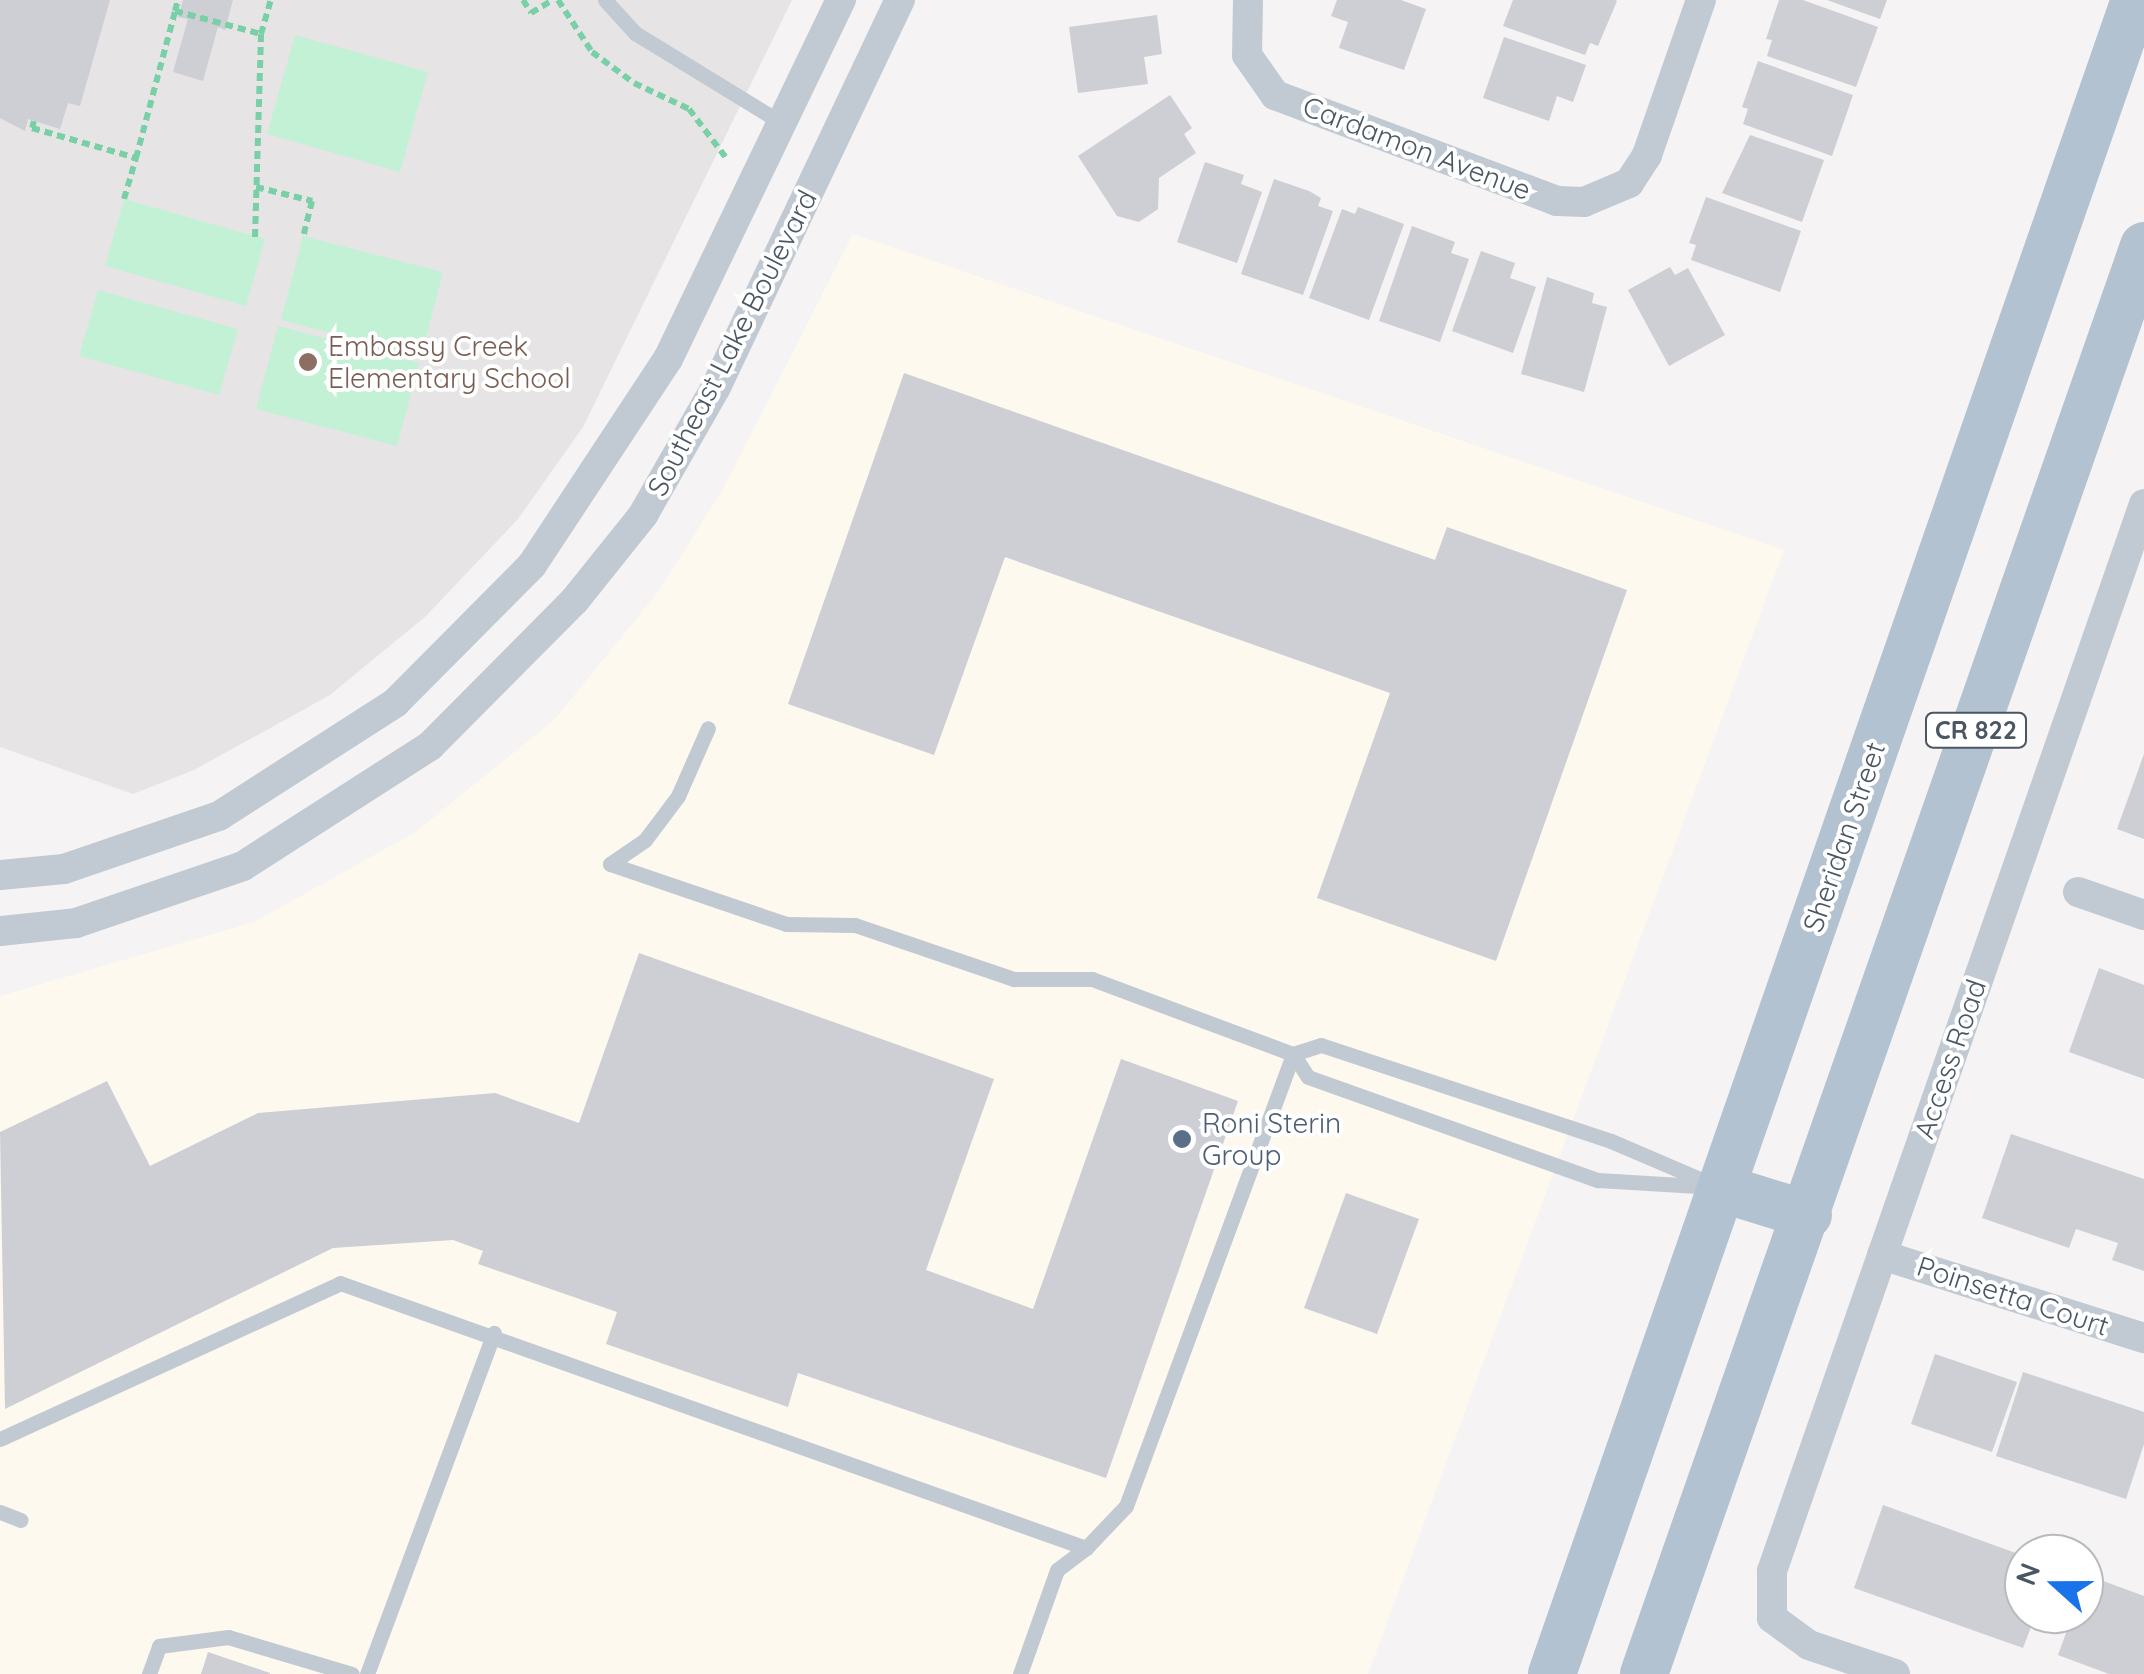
<!DOCTYPE html>
<style>
body{margin:0}
#map{position:relative;width:2144px;height:1674px;overflow:hidden;background:#f5f3f3;font-family:Quicksand,sans-serif}
div>[style]{position:absolute}
[style*='--x']{left:calc(var(--x)*1px);top:calc(var(--y)*1px);width:calc(var(--w)*1px);rotate:calc(var(--a)*1deg)}
.commercial>*{inset:0;background:#fdf9ef}
.education>*{inset:0;background:#e6e4e5}
.green>*{inset:0;background:#c3f1d5}
.building>*{inset:0;background:#cdcfd5}
.path>*{height:6px;margin-top:-3px;transform-origin:0;background:repeating-linear-gradient(90deg,#7ad0a6 0 8px,transparent 0 13px)}
.lane>*{height:15px;margin:-7.5px;padding:0 7.5px;transform-origin:7.5px;border-radius:7.5px;background:#c1cad2}
.street>*{height:30px;margin:-15px;padding:0 15px;transform-origin:15px;border-radius:15px;background:#c1cad2}
.primary>*{height:48px;margin:-24px;padding:0 24px;transform-origin:24px;border-radius:24px;background:#b3c2d1}
.dots>*{width:28px;height:28px;translate:-50% -50%;box-sizing:border-box;border:5px solid #fff;border-radius:50%}
span{translate:-50% -50%;white-space:nowrap;text-align:center;line-height:1.15;-webkit-text-stroke:8px #fff;paint-order:stroke}
.shield-label span{padding:2px 8px;background:#fff;border:2px solid;border-radius:8px;-webkit-text-stroke-width:0}
.shield-label{font-size:25px;color:#4a5661;font-weight:700}
.street-label{font-size:28px;color:#4a5661}
.education-label{font-size:28px;color:#785e54}
.left{translate:0 -50%;text-align:left}
.service-label{font-size:28px;color:#4e5e75}
.north{position:absolute;left:2004px;top:1534px;width:100px;height:100px;box-sizing:border-box;background:#fff;border:2px solid #b7bbc0;border-radius:50%;rotate:291deg;font-size:28px;font-weight:700;line-height:40px;text-align:center;color:#4a5661}
.north::after{content:'';display:block;margin:auto;width:35px;height:45px;background:#1a73e8;clip-path:polygon(50% 0,100% 100%,50% 72%,0 100%)}
</style>
<div id="map">
<div class="commercial">
<div style="clip-path:polygon(853px 234px,1784px 550px,1368px 1674px,0 1674px,0 996px,254px 922px,414px 833px,554px 720px,658px 592px,723px 489px)"></div>
</div>
<div class="education">
<div style="clip-path:polygon(0 0,792px 0,583px 427px,518px 519px,426px 616px,330px 695px,194px 770px,133px 794px,0 747px)"></div>
</div>
<div class="green">
<div style="clip-path:polygon(295px 35px,428px 72px,400px 172px,267px 134px)"></div>
<div style="clip-path:polygon(124px 199px,265px 239px,246px 306px,105px 266px)"></div>
<div style="clip-path:polygon(303px 236px,443px 272px,421px 357px,281px 320px)"></div>
<div style="clip-path:polygon(98px 290px,238px 329px,219px 395px,79px 356px)"></div>
<div style="clip-path:polygon(278px 326px,419px 363px,397px 446px,256px 409px)"></div>
</div>
<div class="building">
<div style="clip-path:polygon(0 0,110px 0,80px 106px,68px 103px,60px 129px,28px 119px,25px 131px,0 118px)"></div>
<div style="clip-path:polygon(183px 0,233px 0,225px 30px,218px 27px,203px 81px,173px 72px,188px 19px,178px 17px)"></div>
<div style="clip-path:polygon(1337px 0,1401px 0,1426px 9px,1404px 70px,1339px 48px,1348px 22px,1331px 16px)"></div>
<div style="clip-path:polygon(1513px 0,1615px 0,1617px 1px,1598px 46px,1590px 43px,1585px 55px,1503px 26px)"></div>
<div style="clip-path:polygon(1779px 0,1803px 0,1878px 27px,1856px 87px,1767px 56px,1772px 40px,1766px 39px)"></div>
<div style="clip-path:polygon(1827px 0,1887px 0,1880px 19px)"></div>
<div style="clip-path:polygon(1157px 15px,1162px 54px,1144px 57px,1148px 84px,1078px 93px,1069px 27px)"></div>
<div style="clip-path:polygon(1504px 37px,1586px 65px,1573px 102px,1557px 96px,1549px 121px,1483px 98px)"></div>
<div style="clip-path:polygon(1758px 61px,1853px 95px,1832px 156px,1743px 124px,1748px 109px,1742px 107px)"></div>
<div style="clip-path:polygon(1170px 95px,1192px 128px,1184px 134px,1196px 153px,1159px 178px,1158px 209px,1139px 222px,1117px 216px,1078px 156px)"></div>
<div style="clip-path:polygon(1750px 135px,1824px 160px,1802px 222px,1722px 193px)"></div>
<div style="clip-path:polygon(1205px 162px,1244px 175px,1241px 184px,1262px 192px,1237px 263px,1177px 242px)"></div>
<div style="clip-path:polygon(1274px 179px,1309px 191px,1321px 198px,1318px 206px,1333px 211px,1303px 295px,1241px 274px)"></div>
<div style="clip-path:polygon(1706px 197px,1801px 231px,1780px 292px,1691px 260px,1696px 245px,1689px 243px)"></div>
<div style="clip-path:polygon(1358px 207px,1404px 224px,1369px 320px,1309px 298px,1342px 209px,1355px 214px)"></div>
<div style="clip-path:polygon(1412px 226px,1455px 242px,1451px 253px,1469px 259px,1440px 342px,1379px 321px)"></div>
<div style="clip-path:polygon(1481px 251px,1515px 263px,1510px 278px,1536px 287px,1513px 353px,1452px 331px)"></div>
<div style="clip-path:polygon(1670px 267px,1675px 275px,1688px 268px,1725px 335px,1669px 366px,1628px 290px)"></div>
<div style="clip-path:polygon(1547px 277px,1594px 293px,1592px 303px,1607px 307px,1584px 392px,1521px 374px)"></div>
<div style="clip-path:polygon(904px 373px,1435px 560px,1447px 527px,1627px 590px,1496px 961px,1317px 898px,1390px 693px,1005px 557px,934px 755px,788px 704px)"></div>
<div style="clip-path:polygon(2144px 754px,2144px 839px,2117px 829px)"></div>
<div style="clip-path:polygon(639px 953px,994px 1079px,926px 1270px,1033px 1309px,1121px 1059px,1238px 1101px,1106px 1478px,798px 1373px,788px 1407px,606px 1344px,617px 1312px,478px 1264px,483px 1251px,453px 1240px,333px 1248px,5px 1409px,0 1132px,107px 1081px,150px 1166px,258px 1113px,495px 1093px,579px 1123px)"></div>
<div style="clip-path:polygon(2099px 968px,2144px 985px,2144px 1079px,2069px 1052px)"></div>
<div style="clip-path:polygon(2011px 1134px,2144px 1179px,2144px 1271px,2112px 1260px,2118px 1243px,2076px 1229px,2069px 1248px,1982px 1218px)"></div>
<div style="clip-path:polygon(1346px 1193px,1419px 1219px,1377px 1334px,1304px 1308px)"></div>
<div style="clip-path:polygon(1935px 1354px,2017px 1382px,1992px 1452px,1911px 1424px)"></div>
<div style="clip-path:polygon(2023px 1372px,2144px 1412px,2144px 1444px,2126px 1499px,1996px 1456px)"></div>
<div style="clip-path:polygon(1883px 1505px,2024px 1556px,2024px 1614px,2036px 1614px,2023px 1648px,1854px 1588px)"></div>
<div style="clip-path:polygon(2087px 1575px,2144px 1596px,2144px 1674px,2109px 1674px,2058px 1655px,2073px 1614px,2084px 1614px)"></div>
<div style="clip-path:polygon(208px 1652px,270px 1673px,270px 1674px,201px 1674px)"></div>
</div>
<div class="path">
<div style="--x:523;--y:0;--w:15;--a:58"></div>
<div style="--x:531;--y:13;--w:26;--a:-31"></div>
<div style="--x:558;--y:0;--w:62;--a:56.8"></div>
<div style="--x:592;--y:52;--w:52;--a:36.4"></div>
<div style="--x:634;--y:83;--w:61;--a:25.3"></div>
<div style="--x:689;--y:109;--w:63;--a:52.8"></div>
<div style="--x:175;--y:11;--w:11;--a:-75"></div>
<div style="--x:34;--y:121;--w:7;--a:106"></div>
<div style="--x:32;--y:128;--w:108;--a:16.1"></div>
<div style="--x:136;--y:158;--w:152;--a:-75.1"></div>
<div style="--x:175;--y:11;--w:89;--a:15"></div>
<div style="--x:261;--y:34;--w:35;--a:-74"></div>
<div style="--x:256;--y:187;--w:58;--a:14"></div>
<div style="--x:312;--y:201;--w:36;--a:104"></div>
<div style="--x:124;--y:199;--w:43;--a:-73.7"></div>
<div style="--x:255;--y:237;--w:203;--a:-88.3"></div>
</div>
<div class="lane">
<div style="--x:605;--y:0;--w:45;--a:47.7"></div>
<div style="--x:635;--y:33;--w:172;--a:31.5"></div>
<div style="--x:610;--y:864;--w:186;--a:18.8"></div>
<div style="--x:786;--y:924;--w:69;--a:0.8"></div>
<div style="--x:855;--y:925;--w:168;--a:18.8"></div>
<div style="--x:1014;--y:979;--w:78;--a:0"></div>
<div style="--x:1092;--y:979;--w:215;--a:20.5"></div>
<div style="--x:1293;--y:1054;--w:27;--a:57"></div>
<div style="--x:1308;--y:1077;--w:308;--a:19.6"></div>
<div style="--x:1598;--y:1180;--w:116;--a:3.5"></div>
<div style="--x:610;--y:864;--w:42;--a:-34.4"></div>
<div style="--x:645;--y:840;--w:55;--a:-53.1"></div>
<div style="--x:678;--y:796;--w:74;--a:-66.2"></div>
<div style="--x:1293;--y:1054;--w:29;--a:-18"></div>
<div style="--x:1321;--y:1045;--w:305;--a:18.3"></div>
<div style="--x:1611;--y:1141;--w:107;--a:23.2"></div>
<div style="--x:0;--y:1439;--w:374;--a:-24.6"></div>
<div style="--x:340;--y:1283;--w:792;--a:19.56"></div>
<div style="--x:1086;--y:1548;--w:36;--a:143"></div>
<div style="--x:1057;--y:1570;--w:110;--a:109.6"></div>
<div style="--x:0;--y:1512;--w:22;--a:21"></div>
<div style="--x:1086;--y:1548;--w:58;--a:-46.4"></div>
<div style="--x:1126;--y:1506;--w:482;--a:-69.7"></div>
<div style="--x:149;--y:1674;--w:30;--a:-70"></div>
<div style="--x:159;--y:1646;--w:70;--a:-7.4"></div>
<div style="--x:228;--y:1637;--w:129;--a:16.6"></div>
<div style="--x:367;--y:1674;--w:364;--a:-69.6"></div>
</div>
<div class="street">
<div style="--x:1248;--y:0;--w:55;--a:91"></div>
<div style="--x:1247;--y:55;--w:49;--a:55"></div>
<div style="--x:1275;--y:95;--w:301;--a:20.6"></div>
<div style="--x:1557;--y:201;--w:27;--a:2"></div>
<div style="--x:1584;--y:202;--w:49;--a:-22.9"></div>
<div style="--x:1629;--y:183;--w:33;--a:-57"></div>
<div style="--x:1647;--y:155;--w:164;--a:-70.8"></div>
<div style="--x:0;--y:875;--w:64;--a:-5.4"></div>
<div style="--x:64;--y:869;--w:164;--a:-18.9"></div>
<div style="--x:219;--y:816;--w:209;--a:-32.7"></div>
<div style="--x:395;--y:703;--w:194;--a:-45.2"></div>
<div style="--x:532;--y:565;--w:247;--a:-56.6"></div>
<div style="--x:668;--y:359;--w:399;--a:-64.3"></div>
<div style="--x:2078;--y:892;--w:70;--a:19.2"></div>
<div style="--x:0;--y:931;--w:76;--a:-6"></div>
<div style="--x:76;--y:923;--w:176;--a:-18.8"></div>
<div style="--x:243;--y:866;--w:222;--a:-32.7"></div>
<div style="--x:430;--y:746;--w:206;--a:-45.2"></div>
<div style="--x:575;--y:600;--w:109;--a:-51.3"></div>
<div style="--x:643;--y:515;--w:147;--a:-60.3"></div>
<div style="--x:716;--y:387;--w:429;--a:-64.6"></div>
<div style="--x:1882;--y:1255;--w:275;--a:17.6"></div>
<div style="--x:1895;--y:1674;--w:91;--a:-161.4"></div>
<div style="--x:1809;--y:1645;--w:46;--a:-143.9"></div>
<div style="--x:1772;--y:1618;--w:47;--a:-90"></div>
<div style="--x:1772;--y:1571;--w:1130;--a:-70.78"></div>
</div>
<div class="primary">
<div style="--x:1721;--y:1188;--w:91;--a:17.2"></div>
<div style="--x:1552;--y:1674;--w:1773;--a:-70.8"></div>
<div style="--x:1644;--y:1674;--w:1513;--a:-70.7"></div>
</div>
<div class="dots">
<div style="left:308px;top:362px;background:#8d6e63"></div>
<div style="left:1182px;top:1139px;background:#5c6f8a"></div>
</div>
<div class="shield-label">
<span style="left:1976px;top:730px">CR 822</span>
</div>
<div class="street-label">
<span style="left:1417px;top:148px;rotate:21deg">Cardamon Avenue</span>
<span style="left:732px;top:343px;rotate:-63deg">Southeast Lake Boulevard</span>
<span style="left:1844px;top:837px;rotate:-71deg">Sheridan Street</span>
<span style="left:1950px;top:1059px;rotate:-71deg">Access Road</span>
<span style="left:2013px;top:1296px;rotate:18deg">Poinsetta Court</span>
</div>
<div class="education-label">
<span class="left" style="left:328px;top:362px">Embassy Creek<br>Elementary School</span>
</div>
<div class="service-label">
<span class="left" style="left:1202px;top:1139px">Roni Sterin<br>Group</span>
</div>
<div class="north">N</div>
</div>
